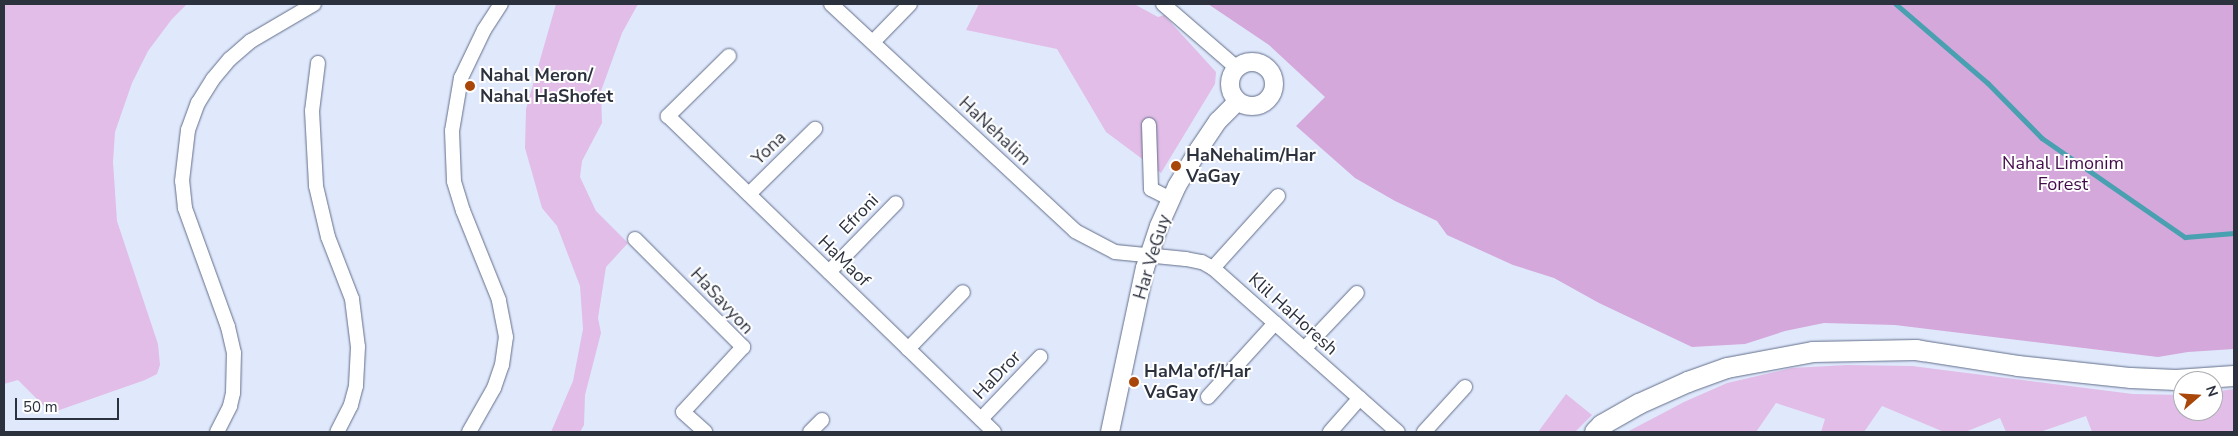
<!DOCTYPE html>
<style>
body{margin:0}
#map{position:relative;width:2238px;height:436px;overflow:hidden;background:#e0e9fc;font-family:"Nunito Sans",sans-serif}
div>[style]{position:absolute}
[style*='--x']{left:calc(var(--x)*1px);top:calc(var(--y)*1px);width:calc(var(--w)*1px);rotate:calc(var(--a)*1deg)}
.green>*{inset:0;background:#e1bde7}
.forest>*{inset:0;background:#d4a8db}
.stream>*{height:4.5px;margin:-2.25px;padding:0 2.25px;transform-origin:2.25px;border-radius:2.25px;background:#49a0b0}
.roads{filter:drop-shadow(0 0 1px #626e8a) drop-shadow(0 0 1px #626e8a)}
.minor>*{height:14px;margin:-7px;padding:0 7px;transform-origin:7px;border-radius:7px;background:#fff}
.tertiary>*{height:18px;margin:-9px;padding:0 9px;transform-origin:9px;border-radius:9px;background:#fff}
.tertiary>.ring{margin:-9px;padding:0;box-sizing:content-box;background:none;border:18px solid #fff;border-radius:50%}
.secondary>*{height:20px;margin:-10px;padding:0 10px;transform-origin:10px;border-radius:10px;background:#fff}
.dots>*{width:14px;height:14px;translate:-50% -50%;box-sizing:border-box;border:2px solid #fff;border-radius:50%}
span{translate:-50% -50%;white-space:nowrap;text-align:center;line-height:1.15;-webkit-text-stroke:4px #fff;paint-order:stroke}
.poi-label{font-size:18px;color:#2c313e;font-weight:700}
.left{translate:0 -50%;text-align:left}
.street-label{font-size:18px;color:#2c313e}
.park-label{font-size:18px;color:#430c4b}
.frame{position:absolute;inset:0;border:5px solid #2c313e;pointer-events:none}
.north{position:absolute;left:2173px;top:371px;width:50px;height:50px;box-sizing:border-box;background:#fff;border:1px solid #abadb2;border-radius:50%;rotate:71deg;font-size:14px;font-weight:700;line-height:20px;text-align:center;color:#2c313e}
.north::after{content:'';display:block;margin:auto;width:18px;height:22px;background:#a9470a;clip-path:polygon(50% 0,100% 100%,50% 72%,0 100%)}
.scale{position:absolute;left:15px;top:398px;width:104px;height:22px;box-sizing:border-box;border:2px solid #2c313e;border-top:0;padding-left:6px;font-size:15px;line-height:18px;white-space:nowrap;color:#2c313e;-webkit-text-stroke:4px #fff;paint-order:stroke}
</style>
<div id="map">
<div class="green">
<div style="clip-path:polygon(4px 4px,187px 4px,172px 19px,148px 51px,132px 83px,115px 132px,113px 162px,117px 221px,158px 344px,160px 365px,157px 374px,145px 380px,51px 413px,18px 380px,4px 384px)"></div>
<div style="clip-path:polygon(556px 4px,638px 4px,622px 33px,601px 91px,602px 123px,582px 161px,580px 177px,596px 211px,628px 243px,606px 267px,598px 318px,601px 333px,585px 395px,584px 425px,580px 432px,551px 432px,573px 381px,583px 329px,580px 286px,557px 226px,542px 208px,525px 148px,526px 109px)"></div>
<div style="clip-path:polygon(979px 4px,1134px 4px,1158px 17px,1164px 15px,1216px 72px,1215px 84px,1161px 173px,1106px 132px,1057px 49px,966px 30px)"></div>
<div style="clip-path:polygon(1847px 365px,1912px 366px,2133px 394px,2183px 395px,2183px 411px,2213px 411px,2213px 392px,2234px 389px,2234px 432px,2092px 432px,2086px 416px,2040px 432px,2006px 432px,2000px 418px,1965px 432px,1944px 432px,1882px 406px,1864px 432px,1821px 432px,1825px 419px,1776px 403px,1756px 432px,1627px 432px,1684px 402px,1727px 383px,1792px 368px)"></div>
<div style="clip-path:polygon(1566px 394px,1592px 415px,1575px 432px,1538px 432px)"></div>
</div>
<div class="forest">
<div style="clip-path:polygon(1208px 4px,2234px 4px,2234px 349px,2188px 352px,2158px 357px,1895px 325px,1824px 323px,1785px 331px,1745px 344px,1692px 347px,1599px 303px,1554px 278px,1513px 265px,1447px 235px,1437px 221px,1395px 201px,1355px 178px,1296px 126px,1325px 97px,1269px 45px)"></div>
</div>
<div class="stream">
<div style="--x:1896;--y:4;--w:121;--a:40.7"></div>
<div style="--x:1988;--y:83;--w:77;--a:45.5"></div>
<div style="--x:2042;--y:138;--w:174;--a:34.7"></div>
<div style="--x:2185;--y:237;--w:49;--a:-4.7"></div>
</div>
<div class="roads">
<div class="minor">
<div style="--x:831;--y:4;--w:333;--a:42.9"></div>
<div style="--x:1075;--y:231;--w:45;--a:27.7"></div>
<div style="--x:1115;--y:252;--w:71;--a:5.6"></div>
<div style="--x:1186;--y:259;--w:16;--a:11"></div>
<div style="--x:1202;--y:262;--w:13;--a:29"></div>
<div style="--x:1213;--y:268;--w:247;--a:41.6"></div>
<div style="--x:1163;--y:4;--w:98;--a:40.9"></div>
<div style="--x:873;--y:42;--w:53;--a:-45.8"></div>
<div style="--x:729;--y:56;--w:86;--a:135.5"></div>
<div style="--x:668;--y:116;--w:454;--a:44.1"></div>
<div style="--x:318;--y:63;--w:48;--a:97.1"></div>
<div style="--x:312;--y:111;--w:75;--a:86.9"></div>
<div style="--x:316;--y:186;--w:52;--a:76.8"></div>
<div style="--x:328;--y:237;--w:66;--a:68.8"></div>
<div style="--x:352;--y:299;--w:48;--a:82.9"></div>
<div style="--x:358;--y:347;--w:39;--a:93"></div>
<div style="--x:356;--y:386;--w:20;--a:105"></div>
<div style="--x:351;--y:405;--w:30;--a:117"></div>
<div style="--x:1149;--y:125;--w:64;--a:88.2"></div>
<div style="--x:1151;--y:189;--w:22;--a:27"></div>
<div style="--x:749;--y:194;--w:93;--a:-44.6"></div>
<div style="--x:635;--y:239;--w:153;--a:45"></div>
<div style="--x:743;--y:347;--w:88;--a:132.7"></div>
<div style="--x:683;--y:412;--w:30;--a:42"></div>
<div style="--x:1213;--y:268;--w:97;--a:-47.9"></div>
<div style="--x:829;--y:272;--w:96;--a:-45.8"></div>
<div style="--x:908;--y:349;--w:79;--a:-46"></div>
<div style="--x:1304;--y:349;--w:77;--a:-46.6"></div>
<div style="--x:1208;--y:397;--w:100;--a:-47.8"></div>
<div style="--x:981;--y:419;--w:86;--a:-46.4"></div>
<div style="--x:217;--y:432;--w:29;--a:-63"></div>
<div style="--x:230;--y:406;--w:13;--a:-77"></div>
<div style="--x:233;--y:393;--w:40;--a:-88.6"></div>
<div style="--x:234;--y:353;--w:27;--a:-103"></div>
<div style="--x:228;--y:327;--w:127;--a:-109.9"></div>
<div style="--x:185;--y:208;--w:27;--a:-96"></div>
<div style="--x:182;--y:181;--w:51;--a:-83.3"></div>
<div style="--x:188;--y:130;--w:29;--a:-70"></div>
<div style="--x:198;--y:103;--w:28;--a:-58"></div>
<div style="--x:213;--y:79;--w:26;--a:-50"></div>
<div style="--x:230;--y:59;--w:28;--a:-41"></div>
<div style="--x:251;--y:41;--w:73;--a:-30.4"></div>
<div style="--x:469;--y:432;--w:51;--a:-60.4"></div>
<div style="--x:494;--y:388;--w:24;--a:-71"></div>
<div style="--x:502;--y:365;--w:28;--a:-82"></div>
<div style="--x:506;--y:337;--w:38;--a:-101"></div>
<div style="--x:499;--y:300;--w:96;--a:-112"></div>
<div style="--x:463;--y:211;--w:31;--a:-107"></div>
<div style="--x:454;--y:181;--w:50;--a:-92.3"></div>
<div style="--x:452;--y:131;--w:54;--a:-80.4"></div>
<div style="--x:461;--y:78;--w:53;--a:-64.4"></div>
<div style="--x:484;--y:30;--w:31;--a:-57"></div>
<div style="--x:810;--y:432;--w:17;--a:-45"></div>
<div style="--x:1330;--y:432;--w:45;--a:-48.6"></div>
<div style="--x:1424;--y:432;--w:61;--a:-47.7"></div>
</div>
<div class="tertiary">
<div class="ring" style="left:1230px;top:62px;width:26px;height:26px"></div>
<div style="--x:1110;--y:432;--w:168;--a:-78"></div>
<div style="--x:1145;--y:268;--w:44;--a:-71.6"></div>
<div style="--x:1159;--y:226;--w:44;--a:-65.8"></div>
<div style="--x:1177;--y:186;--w:43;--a:-59.3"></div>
<div style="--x:1199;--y:149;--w:34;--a:-56"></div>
<div style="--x:1218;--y:121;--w:28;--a:-45"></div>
</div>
<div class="secondary">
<div style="--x:1595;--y:432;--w:10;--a:-45"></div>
<div style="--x:1602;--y:425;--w:43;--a:-29.6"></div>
<div style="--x:1639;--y:404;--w:54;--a:-24.2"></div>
<div style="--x:1688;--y:382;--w:41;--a:-19.7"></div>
<div style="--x:1727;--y:368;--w:87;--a:-10.5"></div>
<div style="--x:1813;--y:352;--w:103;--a:-1.1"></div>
<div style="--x:1916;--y:350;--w:103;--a:8.9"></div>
<div style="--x:2018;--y:366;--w:114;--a:6.1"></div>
<div style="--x:2131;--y:378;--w:45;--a:2.5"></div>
<div style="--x:2176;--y:380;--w:58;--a:-3.9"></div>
</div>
</div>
<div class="dots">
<div style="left:470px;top:86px;background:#a9470a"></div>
<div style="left:1176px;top:166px;background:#a9470a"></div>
<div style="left:1134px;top:382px;background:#a9470a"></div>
</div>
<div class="poi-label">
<span class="left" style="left:480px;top:86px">Nahal Meron/<br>Nahal HaShofet</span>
<span class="left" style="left:1186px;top:166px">HaNehalim/Har<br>VaGay</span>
<span class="left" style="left:1144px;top:382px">HaMa'of/Har<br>VaGay</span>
</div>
<div class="street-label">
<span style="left:995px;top:131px;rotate:43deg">HaNehalim</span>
<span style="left:769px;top:148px;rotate:-44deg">Yona</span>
<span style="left:859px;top:214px;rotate:-46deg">Efroni</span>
<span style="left:1152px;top:257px;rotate:-73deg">Har VeGuy</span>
<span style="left:844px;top:261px;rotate:44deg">HaMaof</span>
<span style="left:722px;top:301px;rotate:47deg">HaSavyon</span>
<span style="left:1293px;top:314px;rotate:42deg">Klil HaHoresh</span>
<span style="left:997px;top:375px;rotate:-46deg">HaDror</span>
</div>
<div class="park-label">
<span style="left:2063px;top:174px">Nahal Limonim<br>Forest</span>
</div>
<div class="frame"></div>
<div class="north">N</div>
<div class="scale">50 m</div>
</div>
